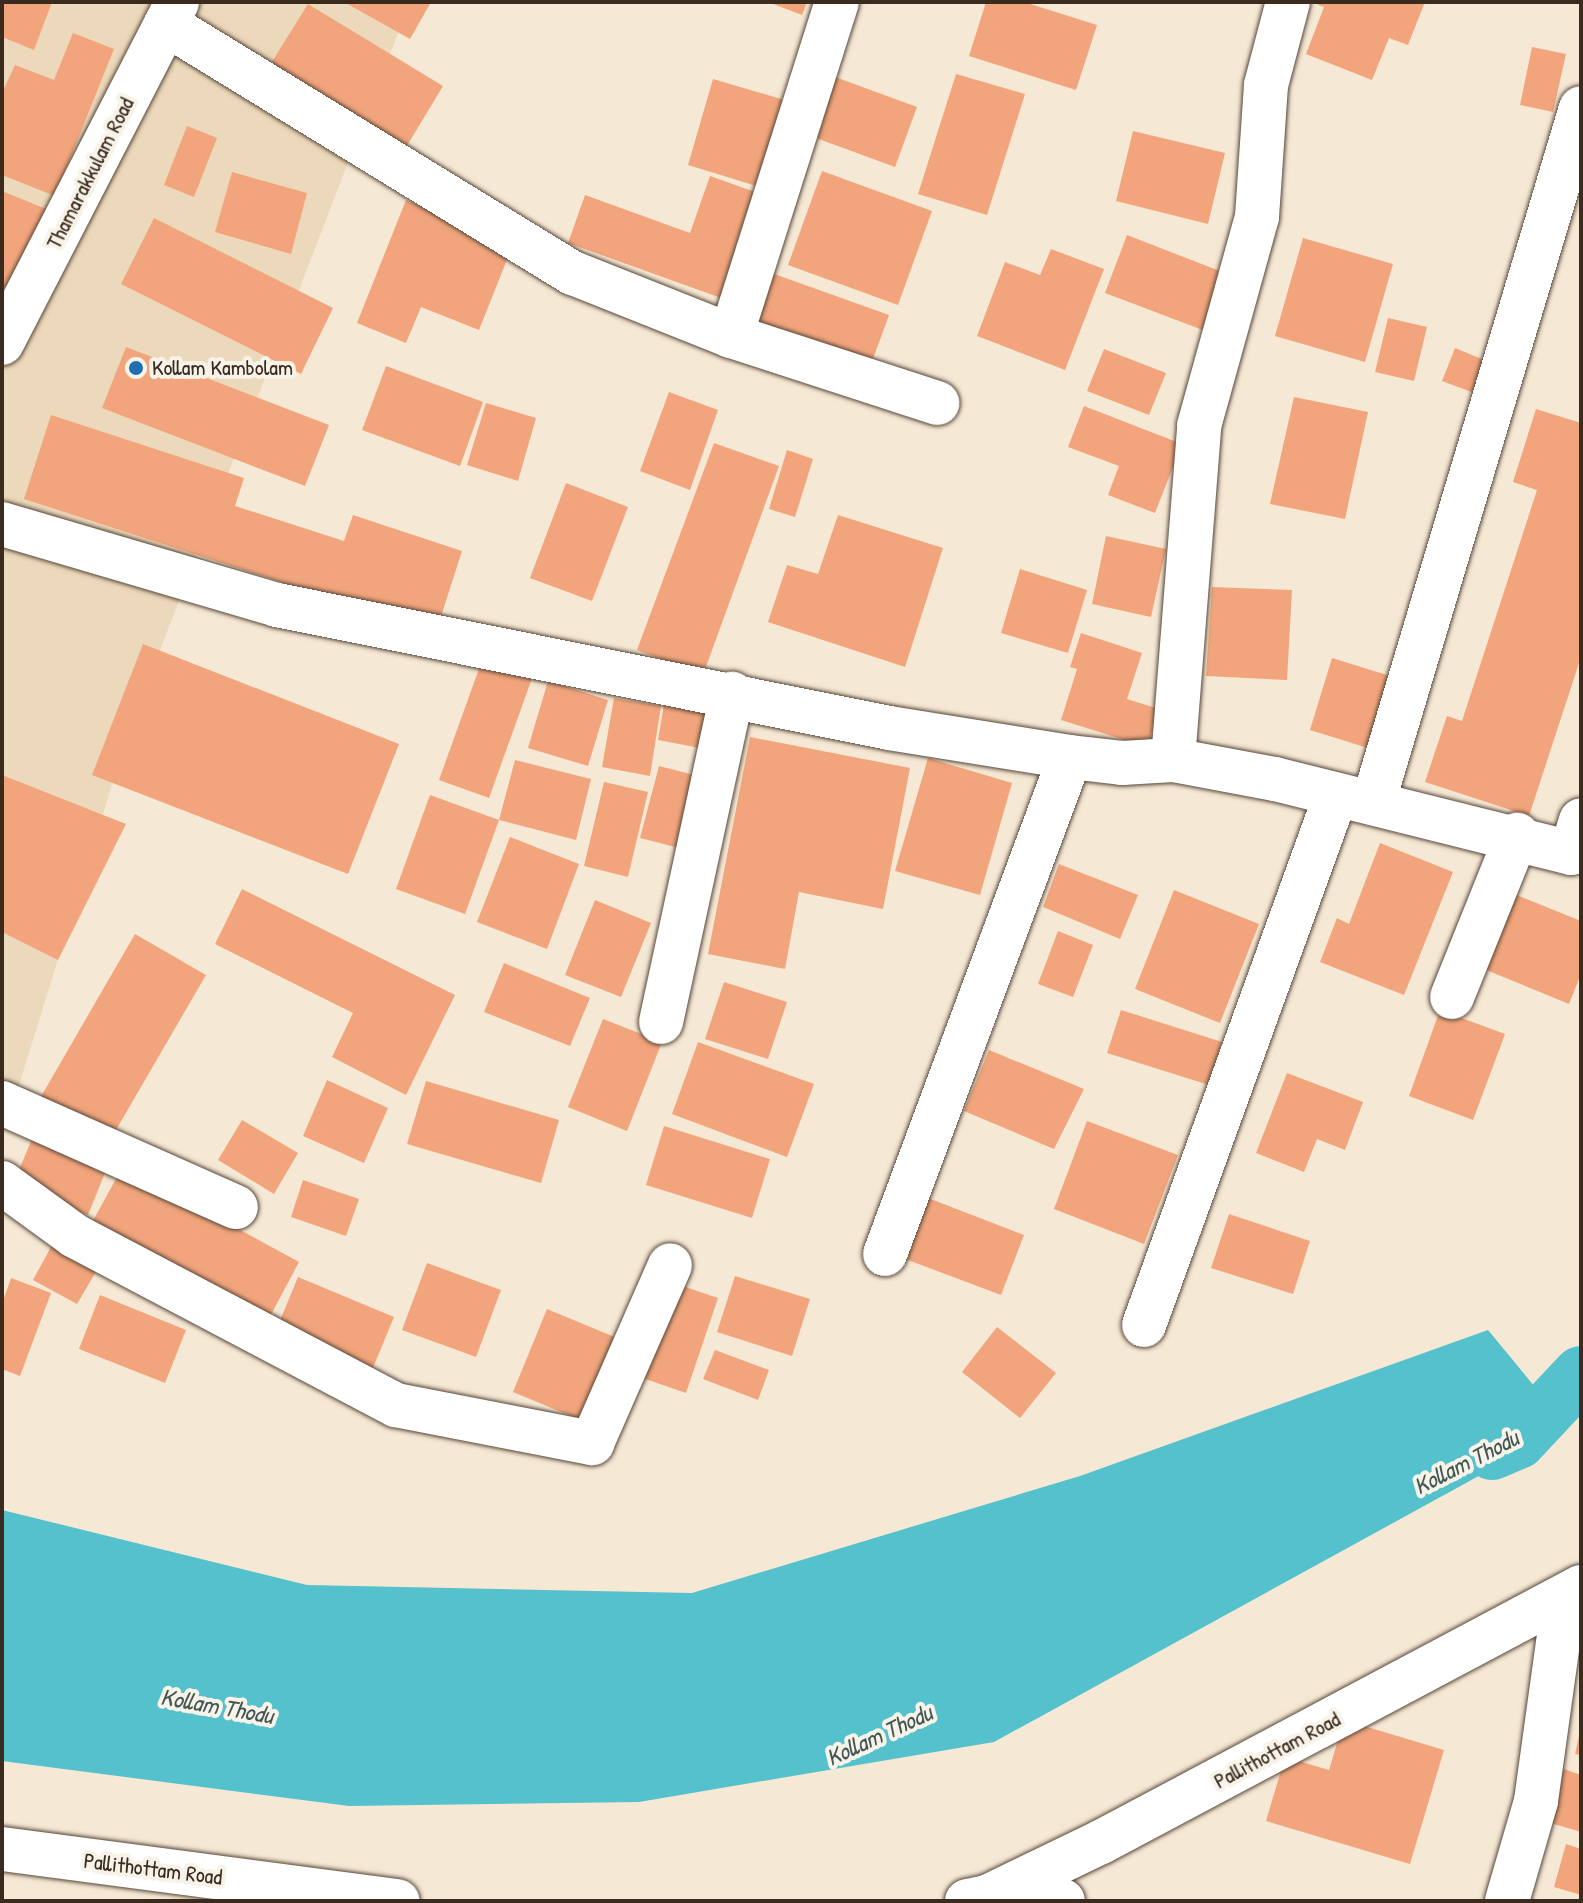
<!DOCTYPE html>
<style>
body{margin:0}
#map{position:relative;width:1583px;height:1903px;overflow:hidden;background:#f5e8d4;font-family:"Patrick Hand",sans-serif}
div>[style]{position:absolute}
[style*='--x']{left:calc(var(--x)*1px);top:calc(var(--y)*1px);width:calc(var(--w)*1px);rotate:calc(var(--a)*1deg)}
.built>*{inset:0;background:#ecd8ba}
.water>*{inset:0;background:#54c1cd}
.canal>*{height:56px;margin:-28px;padding:0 28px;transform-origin:28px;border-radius:28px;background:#54c1cd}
.building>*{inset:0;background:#f2a57c}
.roads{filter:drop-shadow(0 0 2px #574639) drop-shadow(0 0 2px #574639)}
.street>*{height:44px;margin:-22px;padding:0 22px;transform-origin:22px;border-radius:22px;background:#fff}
.secondary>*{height:44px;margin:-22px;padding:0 22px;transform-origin:22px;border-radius:22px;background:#fff}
.dots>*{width:22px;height:22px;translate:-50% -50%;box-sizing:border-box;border:4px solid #f7f3e8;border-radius:50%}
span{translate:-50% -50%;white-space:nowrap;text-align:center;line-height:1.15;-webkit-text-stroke:8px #f7f3e8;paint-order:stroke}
.street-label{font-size:22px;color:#3b2a1e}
.poi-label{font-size:22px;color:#3b2a1e}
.left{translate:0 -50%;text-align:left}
.water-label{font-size:24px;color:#425753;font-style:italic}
.frame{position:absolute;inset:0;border:4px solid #3b2a1e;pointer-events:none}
</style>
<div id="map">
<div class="built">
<div style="clip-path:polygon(2px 2px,410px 2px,128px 733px,2px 1140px)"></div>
</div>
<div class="water">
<div style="clip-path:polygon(1488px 1330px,1568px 1427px,994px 1742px,639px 1802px,349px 1806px,2px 1761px,2px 1510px,307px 1585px,692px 1593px,1080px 1476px)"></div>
</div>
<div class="canal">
<div style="--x:1492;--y:1452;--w:28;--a:-23"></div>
<div style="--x:1518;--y:1441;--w:92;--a:-46.8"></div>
</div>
<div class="building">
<div style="clip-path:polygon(2px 2px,52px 2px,34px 50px,2px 37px)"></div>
<div style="clip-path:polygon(344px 2px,431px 2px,410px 39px)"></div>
<div style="clip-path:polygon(768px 2px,807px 2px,802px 15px)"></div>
<div style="clip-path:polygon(986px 2px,1024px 2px,1097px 25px,1076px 90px,969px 56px)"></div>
<div style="clip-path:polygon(1311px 2px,1425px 2px,1408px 45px,1389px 38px,1372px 80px,1306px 54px,1324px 7px)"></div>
<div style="clip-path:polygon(308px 4px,443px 86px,405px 149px,270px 65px)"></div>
<div style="clip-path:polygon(73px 33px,114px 49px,55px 196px,2px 175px,2px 93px,15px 65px,54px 80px)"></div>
<div style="clip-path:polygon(1532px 47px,1566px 54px,1553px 112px,1520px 105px)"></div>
<div style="clip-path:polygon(827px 74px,917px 107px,895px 167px,805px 134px)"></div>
<div style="clip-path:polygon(956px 74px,1025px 94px,987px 215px,918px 194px)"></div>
<div style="clip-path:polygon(713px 79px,788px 101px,763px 188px,688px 165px)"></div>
<div style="clip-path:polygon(187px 126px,217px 138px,194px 197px,164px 185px)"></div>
<div style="clip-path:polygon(1133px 131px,1225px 153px,1208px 224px,1116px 201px)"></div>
<div style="clip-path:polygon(822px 171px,932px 211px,898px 305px,788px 265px)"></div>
<div style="clip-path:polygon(232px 172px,307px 193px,291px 254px,215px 232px)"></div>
<div style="clip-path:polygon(710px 176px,758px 193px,721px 298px,568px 243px,585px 195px,690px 233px)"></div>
<div style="clip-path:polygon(2px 191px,51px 211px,18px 292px,2px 286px)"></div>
<div style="clip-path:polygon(406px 200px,514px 242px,479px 330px,421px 307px,406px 343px,357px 323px)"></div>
<div style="clip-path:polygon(154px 218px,333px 308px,301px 374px,121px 284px)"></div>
<div style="clip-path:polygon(1127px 235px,1230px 275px,1208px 332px,1105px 293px)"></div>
<div style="clip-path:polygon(1303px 238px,1393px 264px,1365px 362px,1275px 336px)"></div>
<div style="clip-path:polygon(1051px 249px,1104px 269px,1065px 370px,977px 336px,1005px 262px,1040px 275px)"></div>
<div style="clip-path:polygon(766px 271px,889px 315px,870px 367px,748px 322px)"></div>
<div style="clip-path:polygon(1388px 318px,1427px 327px,1414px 381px,1375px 372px)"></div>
<div style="clip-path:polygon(126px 347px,329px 425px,305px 486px,102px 408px)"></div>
<div style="clip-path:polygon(1455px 348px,1489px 362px,1477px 394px,1442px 381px)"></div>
<div style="clip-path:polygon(1104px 349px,1166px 373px,1149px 415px,1087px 391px)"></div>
<div style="clip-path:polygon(386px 366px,483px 402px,460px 466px,362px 430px)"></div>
<div style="clip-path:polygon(669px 392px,718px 410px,690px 490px,640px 471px)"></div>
<div style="clip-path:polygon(1294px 397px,1368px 412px,1345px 519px,1270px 504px)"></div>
<div style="clip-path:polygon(486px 403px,536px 418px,518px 481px,467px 465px)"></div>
<div style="clip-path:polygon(1084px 406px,1182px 444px,1155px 513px,1108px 495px,1119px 466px,1068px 447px)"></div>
<div style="clip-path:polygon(1536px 409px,1581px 423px,1581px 657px,1529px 816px,1425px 782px,1447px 716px,1462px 721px,1537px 490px,1513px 482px)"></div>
<div style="clip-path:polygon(51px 415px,244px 478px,235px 506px,344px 541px,353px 515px,462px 551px,436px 632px,24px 499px)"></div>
<div style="clip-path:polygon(714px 443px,779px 466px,703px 675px,637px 650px)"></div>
<div style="clip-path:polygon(787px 450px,813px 459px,795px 517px,769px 509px)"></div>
<div style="clip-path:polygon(566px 483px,628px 507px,592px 601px,530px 578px)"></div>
<div style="clip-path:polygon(838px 515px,943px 548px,905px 667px,768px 622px,787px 565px,818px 574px)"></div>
<div style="clip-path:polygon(1106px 536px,1166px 549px,1151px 617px,1092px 604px)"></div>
<div style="clip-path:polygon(1020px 569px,1087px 590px,1068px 653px,1001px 633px)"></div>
<div style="clip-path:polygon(1212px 587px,1292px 590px,1287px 680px,1206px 676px)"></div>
<div style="clip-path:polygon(1081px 633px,1142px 653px,1127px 699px,1159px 709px,1147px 747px,1061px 720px,1077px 669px,1070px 667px)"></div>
<div style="clip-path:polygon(143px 644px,399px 744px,348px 874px,92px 775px)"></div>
<div style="clip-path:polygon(485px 652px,535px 670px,489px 798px,439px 780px)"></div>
<div style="clip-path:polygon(1332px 658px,1403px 680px,1381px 752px,1310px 730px)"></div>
<div style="clip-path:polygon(548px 681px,608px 700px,588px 766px,528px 748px)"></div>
<div style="clip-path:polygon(614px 698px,661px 706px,650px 776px,602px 767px)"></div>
<div style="clip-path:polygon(664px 704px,722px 714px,716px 751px,658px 740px)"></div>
<div style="clip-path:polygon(750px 737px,910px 768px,883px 909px,799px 892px,785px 969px,708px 954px)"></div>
<div style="clip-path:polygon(928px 758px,1012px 783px,980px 895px,895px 871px)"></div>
<div style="clip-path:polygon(515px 760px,591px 779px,576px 840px,499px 820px)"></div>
<div style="clip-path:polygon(659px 766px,710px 779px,691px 851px,640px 838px)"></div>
<div style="clip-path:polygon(2px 775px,126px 824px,58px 960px,2px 932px)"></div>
<div style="clip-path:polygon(604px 782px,648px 792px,628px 877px,584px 866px)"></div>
<div style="clip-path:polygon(430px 795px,499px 820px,465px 914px,396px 889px)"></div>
<div style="clip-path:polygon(510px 837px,579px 864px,547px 949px,477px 922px)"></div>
<div style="clip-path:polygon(1380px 843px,1453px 872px,1404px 995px,1320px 962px,1337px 918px,1349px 924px)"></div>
<div style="clip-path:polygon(1059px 864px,1138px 895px,1120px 939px,1043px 907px)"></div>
<div style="clip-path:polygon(242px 889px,455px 995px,406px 1095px,332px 1057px,353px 1013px,215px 944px)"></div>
<div style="clip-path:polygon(1174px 890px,1259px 924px,1220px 1023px,1135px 989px)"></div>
<div style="clip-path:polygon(1509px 892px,1581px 921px,1581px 974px,1569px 1004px,1479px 967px)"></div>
<div style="clip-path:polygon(595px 900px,651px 923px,621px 997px,565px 975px)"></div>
<div style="clip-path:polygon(1058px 931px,1093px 945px,1073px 997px,1038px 984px)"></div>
<div style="clip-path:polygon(135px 934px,206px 975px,109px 1142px,39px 1100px)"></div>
<div style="clip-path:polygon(504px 963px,590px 998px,570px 1046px,484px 1012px)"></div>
<div style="clip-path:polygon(724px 982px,787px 1002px,768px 1059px,705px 1039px)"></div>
<div style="clip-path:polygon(1121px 1010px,1222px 1042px,1209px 1085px,1107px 1053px)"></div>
<div style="clip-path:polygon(1440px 1010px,1505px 1034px,1473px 1120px,1409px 1096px)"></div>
<div style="clip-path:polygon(603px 1019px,662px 1042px,627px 1131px,568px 1107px)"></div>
<div style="clip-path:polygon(698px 1042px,814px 1084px,787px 1157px,672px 1114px)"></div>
<div style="clip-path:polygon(989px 1050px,1084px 1089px,1054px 1149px,964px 1111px)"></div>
<div style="clip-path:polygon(1287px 1073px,1363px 1102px,1345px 1150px,1317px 1139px,1304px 1172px,1256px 1153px)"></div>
<div style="clip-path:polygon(327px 1080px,388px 1108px,364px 1163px,303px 1136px)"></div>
<div style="clip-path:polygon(426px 1081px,559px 1120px,541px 1183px,407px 1144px)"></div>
<div style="clip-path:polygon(242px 1120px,298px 1153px,274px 1194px,218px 1160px)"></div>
<div style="clip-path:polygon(1087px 1121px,1178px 1155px,1144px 1244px,1054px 1209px)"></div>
<div style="clip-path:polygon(664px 1126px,770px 1159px,752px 1218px,646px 1185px)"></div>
<div style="clip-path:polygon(35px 1132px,109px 1163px,88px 1215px,13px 1184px)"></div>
<div style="clip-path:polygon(123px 1166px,299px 1262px,266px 1324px,89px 1228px)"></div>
<div style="clip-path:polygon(303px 1180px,359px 1199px,346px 1236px,291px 1217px)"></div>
<div style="clip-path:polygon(923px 1196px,1024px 1235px,1001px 1295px,900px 1257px)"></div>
<div style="clip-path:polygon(1229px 1214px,1310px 1241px,1293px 1294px,1211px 1268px)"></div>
<div style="clip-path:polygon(52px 1245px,97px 1270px,77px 1304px,33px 1280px)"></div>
<div style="clip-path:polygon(427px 1263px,501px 1290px,476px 1357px,402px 1330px)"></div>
<div style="clip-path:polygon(735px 1276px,810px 1299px,792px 1356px,717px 1332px)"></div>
<div style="clip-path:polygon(298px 1277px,394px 1317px,370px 1375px,274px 1335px)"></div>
<div style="clip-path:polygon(11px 1278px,51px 1293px,20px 1376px,2px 1369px,2px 1304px)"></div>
<div style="clip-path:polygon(665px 1280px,718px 1298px,686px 1393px,634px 1375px)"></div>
<div style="clip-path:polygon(100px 1295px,186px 1330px,165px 1383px,79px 1349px)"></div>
<div style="clip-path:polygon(547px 1309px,617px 1338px,583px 1421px,513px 1392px)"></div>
<div style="clip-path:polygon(997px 1327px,1056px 1373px,1020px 1418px,962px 1372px)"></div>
<div style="clip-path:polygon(715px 1350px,769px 1370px,758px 1400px,703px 1379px)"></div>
<div style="clip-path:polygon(1344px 1720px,1444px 1750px,1410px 1864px,1266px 1821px,1285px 1757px,1329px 1770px)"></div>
<div style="clip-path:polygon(1581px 1727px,1581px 1755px,1575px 1754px)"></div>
<div style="clip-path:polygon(1564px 1769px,1581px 1775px,1581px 1832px,1547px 1822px)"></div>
<div style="clip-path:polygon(1566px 1844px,1581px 1849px,1581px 1895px,1554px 1887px)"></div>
</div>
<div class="roads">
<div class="street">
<div style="--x:166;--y:24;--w:477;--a:31.5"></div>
<div style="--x:573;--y:273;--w:170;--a:21.7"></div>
<div style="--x:731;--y:336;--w:350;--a:-72.4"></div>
<div style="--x:731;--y:336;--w:217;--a:18"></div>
<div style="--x:2;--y:524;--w:287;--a:16.4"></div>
<div style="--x:277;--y:605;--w:624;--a:11.36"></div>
<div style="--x:889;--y:728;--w:183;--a:9.1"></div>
<div style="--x:1070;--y:757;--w:52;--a:6.6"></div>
<div style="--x:1122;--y:763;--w:51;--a:-3.4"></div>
<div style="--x:1173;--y:760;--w:104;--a:10.6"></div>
<div style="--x:1275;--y:779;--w:305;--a:14"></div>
<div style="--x:1571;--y:853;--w:34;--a:-73"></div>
<div style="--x:1173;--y:760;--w:335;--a:-85.5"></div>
<div style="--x:1199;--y:426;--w:217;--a:-74.5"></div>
<div style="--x:1257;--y:217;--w:132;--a:-86.1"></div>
<div style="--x:1266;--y:85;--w:86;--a:-75.2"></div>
<div style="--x:1374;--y:800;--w:722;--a:-73.35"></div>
<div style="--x:1452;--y:997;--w:175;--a:-68.1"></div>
<div style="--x:661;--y:1022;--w:336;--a:-77.8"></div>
<div style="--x:2;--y:1103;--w:256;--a:24"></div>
<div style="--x:2;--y:1183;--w:90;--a:36"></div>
<div style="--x:75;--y:1236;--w:363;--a:27.8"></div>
<div style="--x:396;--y:1405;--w:200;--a:11"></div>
<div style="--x:592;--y:1443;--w:194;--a:-66.3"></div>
<div style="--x:885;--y:1254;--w:530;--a:-69.58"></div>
<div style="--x:1144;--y:1325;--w:564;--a:-70.09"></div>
<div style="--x:987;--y:1897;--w:76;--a:3"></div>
<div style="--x:1507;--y:1901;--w:104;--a:-73.8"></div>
<div style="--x:1536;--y:1801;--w:204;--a:-82.1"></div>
</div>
<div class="secondary">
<div style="--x:2;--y:343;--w:383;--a:-62.8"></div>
<div style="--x:2;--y:1849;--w:399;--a:7.5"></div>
<div style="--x:967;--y:1901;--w:20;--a:-11"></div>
<div style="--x:987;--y:1897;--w:127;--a:-25.8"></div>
<div style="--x:1101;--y:1842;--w:544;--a:-27.98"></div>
</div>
</div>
<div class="dots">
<div style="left:136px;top:368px;background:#1f6fb2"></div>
</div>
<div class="street-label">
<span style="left:90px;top:173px;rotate:-63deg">Thamarakkulam Road</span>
<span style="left:1277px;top:1750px;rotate:-28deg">Pallithottam Road</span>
<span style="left:153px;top:1869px;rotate:7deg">Pallithottam Road</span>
</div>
<div class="poi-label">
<span class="left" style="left:152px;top:368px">Kollam Kambolam</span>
</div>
<div class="water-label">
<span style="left:1466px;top:1462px;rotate:-27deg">Kollam Thodu</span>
<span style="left:217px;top:1706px;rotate:10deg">Kollam Thodu</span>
<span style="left:879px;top:1735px;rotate:-25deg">Kollam Thodu</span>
</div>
<div class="frame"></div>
</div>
